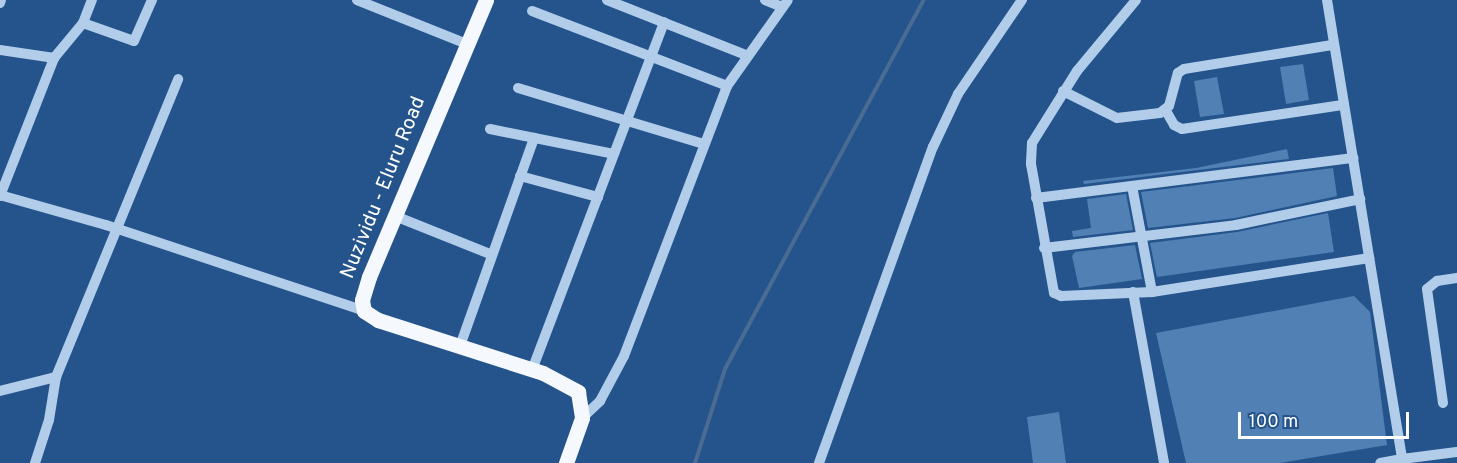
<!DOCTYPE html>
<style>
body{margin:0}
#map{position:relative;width:1457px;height:463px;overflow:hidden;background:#24548b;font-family:Overpass,sans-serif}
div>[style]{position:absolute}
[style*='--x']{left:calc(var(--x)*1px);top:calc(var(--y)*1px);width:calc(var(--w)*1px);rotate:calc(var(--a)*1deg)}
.stream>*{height:4px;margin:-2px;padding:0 2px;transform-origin:2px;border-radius:2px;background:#4a6c93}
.building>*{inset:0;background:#5080b4}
.minor>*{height:10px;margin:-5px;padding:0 5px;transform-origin:5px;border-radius:5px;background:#b1cdea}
.major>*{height:15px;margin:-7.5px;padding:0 7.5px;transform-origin:7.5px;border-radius:7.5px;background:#f5f9fe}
span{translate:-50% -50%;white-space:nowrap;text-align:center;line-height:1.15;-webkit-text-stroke:6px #24548b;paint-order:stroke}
.street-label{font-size:20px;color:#fff}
.scale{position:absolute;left:1238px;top:412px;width:171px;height:27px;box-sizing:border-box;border:3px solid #fff;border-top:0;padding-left:8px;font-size:18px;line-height:21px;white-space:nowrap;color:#fff;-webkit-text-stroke:4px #24548b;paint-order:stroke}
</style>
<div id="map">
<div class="stream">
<div style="--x:695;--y:463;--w:99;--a:-72.3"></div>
<div style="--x:725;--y:369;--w:419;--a:-61.7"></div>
</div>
<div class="building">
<div style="clip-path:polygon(1303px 64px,1309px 100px,1286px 104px,1280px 67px)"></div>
<div style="clip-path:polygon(1217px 77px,1224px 114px,1200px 117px,1194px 81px)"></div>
<div style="clip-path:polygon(1287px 149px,1289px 159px,1084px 184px,1083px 181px,1196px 168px)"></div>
<div style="clip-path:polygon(1333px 168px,1337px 196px,1235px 218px,1148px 228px,1141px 192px)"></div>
<div style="clip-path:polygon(1126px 194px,1133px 230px,1073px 237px,1072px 231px,1091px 228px,1087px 199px)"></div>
<div style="clip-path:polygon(1328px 213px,1334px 252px,1157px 277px,1150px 243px,1237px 232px)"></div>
<div style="clip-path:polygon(1135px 245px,1142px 279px,1079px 288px,1072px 256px,1075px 252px)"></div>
<div style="clip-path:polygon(1354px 296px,1370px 312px,1387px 445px,1280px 463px,1186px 463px,1156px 333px)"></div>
<div style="clip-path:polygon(1059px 412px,1066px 463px,1033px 463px,1027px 417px)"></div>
</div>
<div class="minor">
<div style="--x:357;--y:0;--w:118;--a:21.8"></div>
<div style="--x:607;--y:0;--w:149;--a:21.6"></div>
<div style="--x:765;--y:0;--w:18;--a:22"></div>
<div style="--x:1136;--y:0;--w:92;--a:129.7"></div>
<div style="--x:1077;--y:71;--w:85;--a:122"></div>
<div style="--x:1032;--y:143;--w:21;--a:93"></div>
<div style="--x:1031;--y:164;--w:131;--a:79.9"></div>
<div style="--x:1054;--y:293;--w:8;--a:23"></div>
<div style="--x:1061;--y:296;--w:91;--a:-2.5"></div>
<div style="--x:1152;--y:292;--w:220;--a:-8.9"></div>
<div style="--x:1327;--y:0;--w:465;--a:80.7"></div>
<div style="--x:1402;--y:459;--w:22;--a:170"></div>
<div style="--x:0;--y:3;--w:3;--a:-72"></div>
<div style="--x:532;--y:11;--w:209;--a:21"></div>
<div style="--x:727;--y:86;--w:105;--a:-54.7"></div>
<div style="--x:83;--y:23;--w:54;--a:19.4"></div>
<div style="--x:134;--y:41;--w:45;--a:-66.3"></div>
<div style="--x:0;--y:50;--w:55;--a:8.4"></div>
<div style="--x:518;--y:88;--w:194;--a:16.8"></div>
<div style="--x:1063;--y:91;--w:60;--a:26.6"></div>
<div style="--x:1117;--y:118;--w:43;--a:-6.6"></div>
<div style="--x:1160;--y:113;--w:11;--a:-38"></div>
<div style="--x:1169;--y:106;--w:34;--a:-75"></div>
<div style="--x:1178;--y:73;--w:7;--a:-34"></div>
<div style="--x:1184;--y:69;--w:150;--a:-9.2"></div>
<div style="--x:1166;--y:111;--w:16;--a:60"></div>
<div style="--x:1174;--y:125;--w:9;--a:27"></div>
<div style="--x:1182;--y:129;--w:162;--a:-8.5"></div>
<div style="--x:490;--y:129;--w:126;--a:11.4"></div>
<div style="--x:520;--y:176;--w:81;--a:15.1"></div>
<div style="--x:1132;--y:186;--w:108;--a:79.3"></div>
<div style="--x:0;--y:195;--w:110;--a:15.8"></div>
<div style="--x:106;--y:225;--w:272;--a:18.4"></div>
<div style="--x:0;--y:196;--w:148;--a:-68.6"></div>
<div style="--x:54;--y:58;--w:45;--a:-50.4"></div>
<div style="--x:83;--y:23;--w:25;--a:-69"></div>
<div style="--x:1036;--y:198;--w:320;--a:-7.2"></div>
<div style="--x:395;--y:216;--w:102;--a:21.8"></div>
<div style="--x:1044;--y:248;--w:193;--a:-6.8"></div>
<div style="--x:1236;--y:225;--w:127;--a:-11.8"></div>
<div style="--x:1133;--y:292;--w:174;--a:79.7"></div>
<div style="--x:460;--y:346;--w:221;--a:-70.4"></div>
<div style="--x:532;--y:370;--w:372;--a:-69.2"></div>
<div style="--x:0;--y:391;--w:58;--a:-14"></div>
<div style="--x:1443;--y:403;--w:115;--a:-98"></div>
<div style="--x:1427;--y:289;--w:13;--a:-39"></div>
<div style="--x:1437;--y:281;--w:20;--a:-9"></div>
<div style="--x:582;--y:418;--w:25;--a:-43"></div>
<div style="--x:600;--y:401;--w:51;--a:-61.9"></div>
<div style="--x:624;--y:356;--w:289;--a:-69.1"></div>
<div style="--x:1402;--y:459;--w:55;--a:-7.3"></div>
<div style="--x:35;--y:463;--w:45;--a:-72"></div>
<div style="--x:49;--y:420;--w:44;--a:-80.8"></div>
<div style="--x:56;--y:377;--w:322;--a:-67.7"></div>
<div style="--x:819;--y:463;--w:336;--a:-70.2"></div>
<div style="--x:933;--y:147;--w:59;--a:-64.7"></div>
<div style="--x:958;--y:94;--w:114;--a:-55.8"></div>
</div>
<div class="major">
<div style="--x:486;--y:0;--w:301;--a:112.9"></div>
<div style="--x:369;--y:277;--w:24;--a:107"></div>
<div style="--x:362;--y:300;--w:11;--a:80"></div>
<div style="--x:364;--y:311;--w:17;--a:33"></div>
<div style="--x:378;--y:320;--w:173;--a:17.8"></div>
<div style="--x:543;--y:373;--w:40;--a:28"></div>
<div style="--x:578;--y:392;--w:26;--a:81"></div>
<div style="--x:582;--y:418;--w:48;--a:109.6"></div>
</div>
<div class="street-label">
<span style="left:384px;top:188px;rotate:-68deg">Nuzividu - Eluru Road</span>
</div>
<div class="scale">100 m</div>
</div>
